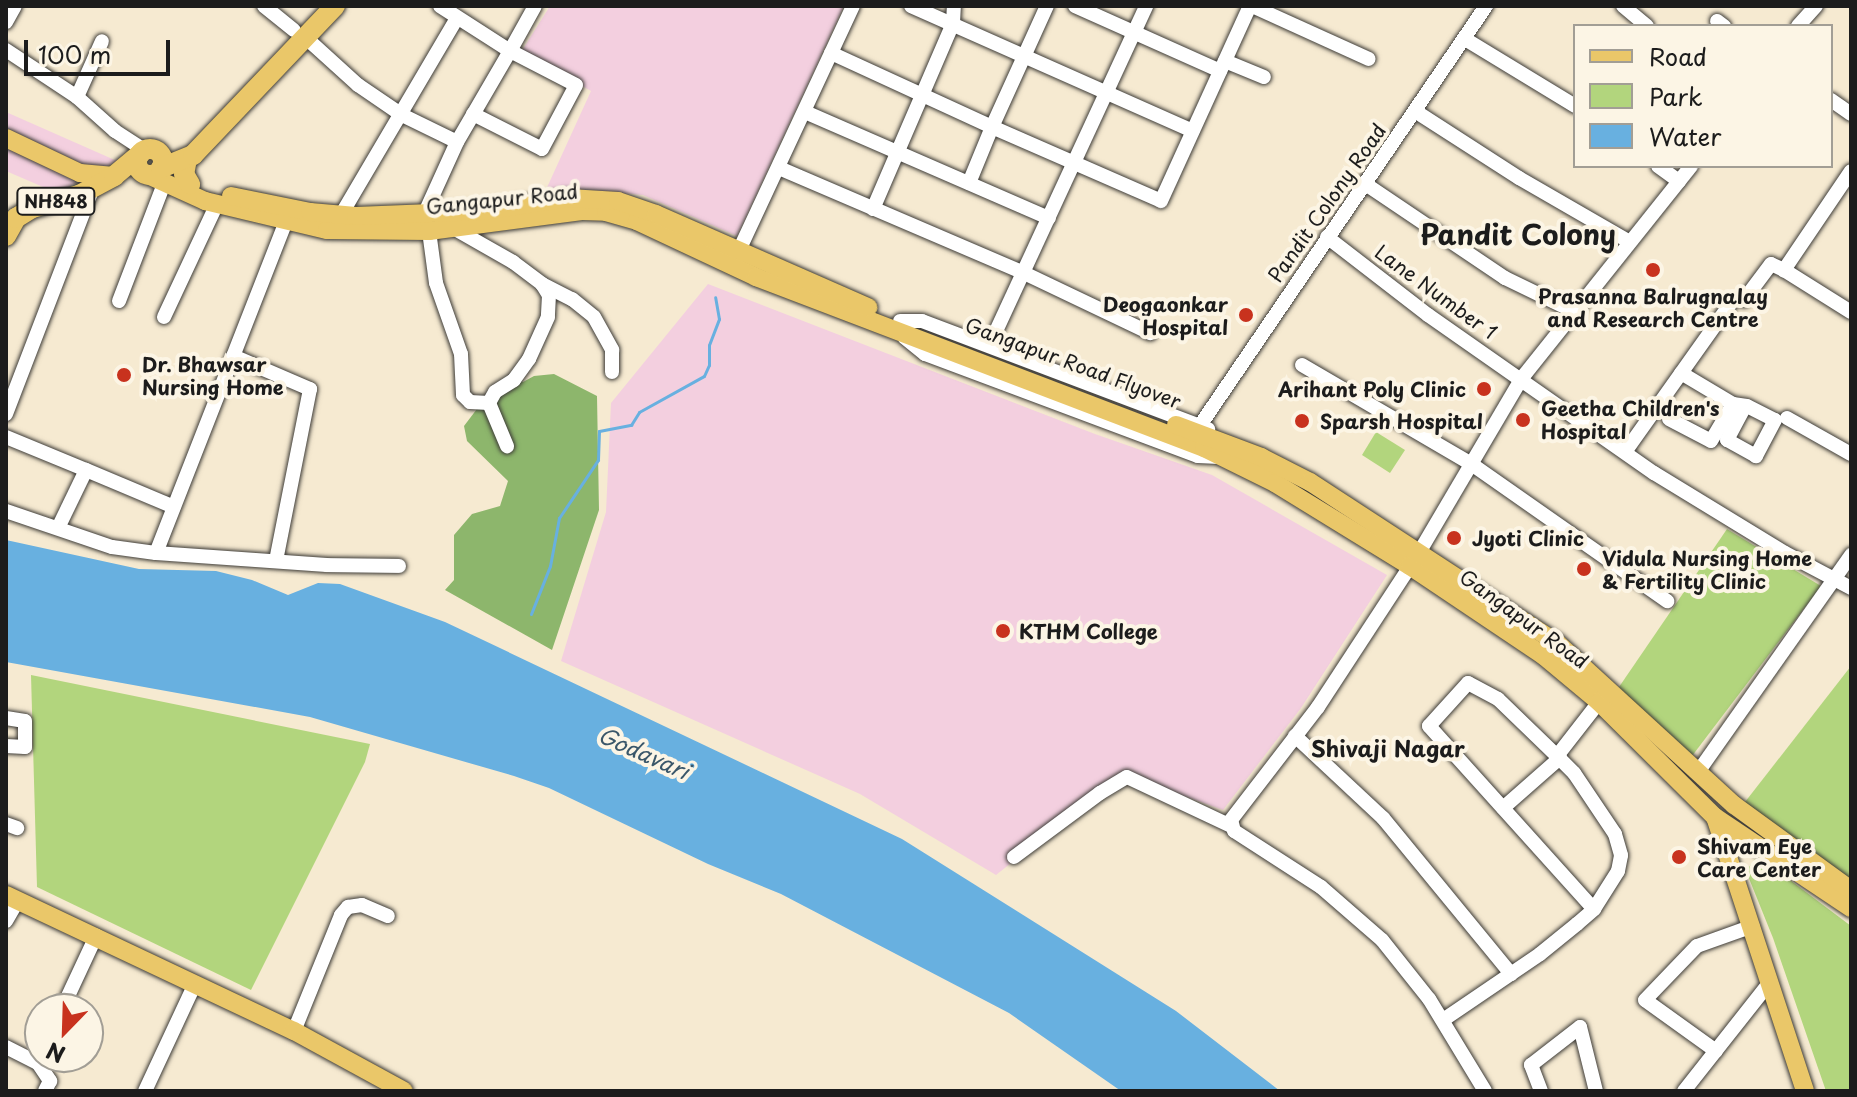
<!DOCTYPE html>
<style>
body{margin:0}
#map{position:relative;width:1857px;height:1097px;overflow:hidden;background:#f6ead1;font-family:"Playpen Sans",sans-serif}
div>[style]{position:absolute}
[style*='--x']{left:calc(var(--x)*1px);top:calc(var(--y)*1px);width:calc(var(--w)*1px);rotate:calc(var(--a)*1deg)}
.built>*{inset:0;background:#f3cfdf}
.green>*{inset:0;background:#b2d57d}
.forest>*{inset:0;background:#8db66c}
.water>*{inset:0;background:#68b0e0}
.stream>*{height:3px;margin:-1.5px;padding:0 1.5px;transform-origin:1.5px;border-radius:1.5px;background:#68b0e0}
.roads{filter:drop-shadow(0 0 2px #3d3b37) drop-shadow(0 0 2px #3d3b37)}
.minor>*{height:14px;margin:-7px;padding:0 7px;transform-origin:7px;border-radius:7px;background:#fff}
.major>*{height:18px;margin:-9px;padding:0 9px;transform-origin:9px;border-radius:9px;background:#eac769}
.highway>*{height:20px;margin:-10px;padding:0 10px;transform-origin:10px;border-radius:10px;background:#eac769}
.highway>.ring{margin:-10px;padding:0;box-sizing:content-box;background:none;border:20px solid #eac769;border-radius:50%}
.dots>*{width:22px;height:22px;translate:-50% -50%;box-sizing:border-box;border:4px solid #fcf5e5;border-radius:50%}
span{translate:-50% -50%;white-space:nowrap;text-align:center;line-height:1.15;-webkit-text-stroke:8px #fcf5e5;paint-order:stroke}
.shield-label span{padding:2px 6px;background:#fcf5e5;border:2px solid;border-radius:6px;-webkit-text-stroke-width:0}
.shield-label{font-size:18px;color:#1c1c1c;font-weight:700}
.street-label{font-size:20px;color:#1c1c1c}
.poi-label{font-size:20px;color:#1c1c1c;font-weight:700}
.right{translate:-100% -50%;text-align:right}
.left{translate:0 -50%;text-align:left}
.neighbourhood-label{font-size:22px;color:#1c1c1c;font-weight:700}
.water-label{font-size:22px;color:#3a576a;font-style:italic}
.district-label{font-size:28px;color:#1c1c1c;font-weight:700}
.frame{position:absolute;inset:0;border:8px solid #1c1c1c;pointer-events:none}
.legend{position:absolute;left:1573px;top:24px;width:260px;height:144px;box-sizing:border-box;background:#fcf5e5;border:2px solid #a29e95;margin:0;padding:10px 14px;list-style:none;font-size:24px;color:#1c1c1c}
.legend li{display:flex;align-items:center;gap:16px;height:40px}
.legend b{width:40px;border:2px solid #a29e95}
.north{position:absolute;left:24px;top:993px;width:80px;height:80px;box-sizing:border-box;background:#fcf5e5;border:2px solid #a29e95;border-radius:50%;rotate:203deg;font-size:22px;font-weight:700;line-height:32px;text-align:center;color:#1c1c1c}
.north::after{content:'';display:block;margin:auto;width:28px;height:36px;background:#c8321e;clip-path:polygon(50% 0,100% 100%,50% 72%,0 100%)}
.scale{position:absolute;left:24px;top:40px;width:146px;height:36px;box-sizing:border-box;border:4px solid #1c1c1c;border-top:0;padding-left:10px;font-size:24px;line-height:28px;white-space:nowrap;color:#1c1c1c;-webkit-text-stroke:6px #fcf5e5;paint-order:stroke}
</style>
<div id="map">
<div class="built">
<div style="clip-path:polygon(550px 6px,844px 6px,737px 236px,643px 195px,583px 190px,544px 194px,591px 91px,521px 52px)"></div>
<div style="clip-path:polygon(6px 112px,117px 161px,57px 193px,6px 171px)"></div>
<div style="clip-path:polygon(708px 284px,1095px 434px,1212px 475px,1387px 575px,1301px 708px,1223px 810px,1123px 774px,996px 875px,860px 794px,561px 661px,606px 512px,611px 403px)"></div>
</div>
<div class="green">
<div style="clip-path:polygon(1376px 432px,1405px 450px,1390px 473px,1362px 455px)"></div>
<div style="clip-path:polygon(1727px 529px,1821px 586px,1689px 760px,1619px 687px)"></div>
<div style="clip-path:polygon(1851px 666px,1851px 879px,1745px 802px)"></div>
<div style="clip-path:polygon(31px 675px,370px 744px,365px 762px,251px 990px,37px 887px)"></div>
<div style="clip-path:polygon(1755px 859px,1766px 862px,1851px 926px,1851px 1091px,1826px 1091px,1773px 938px,1746px 871px)"></div>
</div>
<div class="forest">
<div style="clip-path:polygon(554px 374px,597px 396px,599px 510px,552px 650px,445px 590px,454px 580px,454px 535px,472px 514px,500px 506px,508px 481px,467px 441px,464px 426px,486px 397px,508px 377px,523px 382px,534px 376px)"></div>
</div>
<div class="water">
<div style="clip-path:polygon(6px 540px,139px 569px,216px 571px,252px 580px,288px 595px,318px 583px,340px 584px,445px 622px,902px 839px,1176px 1011px,1280px 1091px,1121px 1091px,1009px 1013px,781px 894px,708px 864px,549px 788px,514px 776px,310px 717px,6px 662px)"></div>
</div>
<div class="stream">
<div style="--x:531;--y:614;--w:52;--a:-68.4"></div>
<div style="--x:550;--y:566;--w:49;--a:-79.4"></div>
<div style="--x:559;--y:518;--w:70;--a:-56.1"></div>
<div style="--x:598;--y:460;--w:29;--a:-88"></div>
<div style="--x:599;--y:431;--w:33;--a:-11"></div>
<div style="--x:631;--y:425;--w:15;--a:-58"></div>
<div style="--x:639;--y:412;--w:74;--a:-29"></div>
<div style="--x:704;--y:376;--w:12;--a:-66"></div>
<div style="--x:709;--y:365;--w:20;--a:-90"></div>
<div style="--x:709;--y:345;--w:28;--a:-69"></div>
<div style="--x:719;--y:319;--w:22;--a:-100"></div>
</div>
<div class="roads">
<div class="minor">
<div style="--x:264;--y:6;--w:38;--a:39"></div>
<div style="--x:440;--y:6;--w:83;--a:32.7"></div>
<div style="--x:510;--y:51;--w:105;--a:120.2"></div>
<div style="--x:911;--y:6;--w:308;--a:23.9"></div>
<div style="--x:1075;--y:6;--w:159;--a:24.1"></div>
<div style="--x:1252;--y:6;--w:128;--a:24.4"></div>
<div style="--x:1623;--y:6;--w:31;--a:40"></div>
<div style="--x:1717;--y:21;--w:9;--a:36"></div>
<div style="--x:6;--y:22;--w:18;--a:-61"></div>
<div style="--x:1798;--y:26;--w:27;--a:-48"></div>
<div style="--x:305;--y:37;--w:72;--a:42.2"></div>
<div style="--x:358;--y:85;--w:53;--a:34.3"></div>
<div style="--x:402;--y:115;--w:61;--a:26.1"></div>
<div style="--x:457;--y:142;--w:85;--a:114.4"></div>
<div style="--x:1465;--y:39;--w:129;--a:31.3"></div>
<div style="--x:6;--y:50;--w:85;--a:33.5"></div>
<div style="--x:77;--y:97;--w:51;--a:41.8"></div>
<div style="--x:115;--y:131;--w:35;--a:33"></div>
<div style="--x:831;--y:53;--w:177;--a:24.7"></div>
<div style="--x:992;--y:127;--w:133;--a:-65.6"></div>
<div style="--x:1225;--y:61;--w:42;--a:22.3"></div>
<div style="--x:77;--y:97;--w:61;--a:-65.9"></div>
<div style="--x:1831;--y:100;--w:24;--a:35"></div>
<div style="--x:1415;--y:111;--w:124;--a:32.8"></div>
<div style="--x:1519;--y:178;--w:128;--a:30"></div>
<div style="--x:805;--y:112;--w:266;--a:23.5"></div>
<div style="--x:473;--y:114;--w:77;--a:26.9"></div>
<div style="--x:542;--y:149;--w:72;--a:-62"></div>
<div style="--x:576;--y:85;--w:74;--a:-152.7"></div>
<div style="--x:510;--y:51;--w:51;--a:-60.9"></div>
<div style="--x:1658;--y:166;--w:26;--a:36"></div>
<div style="--x:779;--y:168;--w:267;--a:23.2"></div>
<div style="--x:1024;--y:273;--w:140;--a:25.5"></div>
<div style="--x:1851;--y:171;--w:120;--a:124.1"></div>
<div style="--x:1784;--y:270;--w:79;--a:32.1"></div>
<div style="--x:969;--y:183;--w:61;--a:-67.7"></div>
<div style="--x:992;--y:127;--w:184;--a:23.6"></div>
<div style="--x:1161;--y:201;--w:214;--a:-65.5"></div>
<div style="--x:1364;--y:183;--w:170;--a:34"></div>
<div style="--x:1505;--y:278;--w:78;--a:25.9"></div>
<div style="--x:873;--y:209;--w:202;--a:-66.7"></div>
<div style="--x:953;--y:23;--w:17;--a:-87"></div>
<div style="--x:341;--y:215;--w:226;--a:-59.5"></div>
<div style="--x:455;--y:229;--w:67;--a:29.6"></div>
<div style="--x:513;--y:262;--w:36;--a:37"></div>
<div style="--x:542;--y:284;--w:13;--a:58"></div>
<div style="--x:549;--y:295;--w:22;--a:93"></div>
<div style="--x:548;--y:317;--w:46;--a:114.3"></div>
<div style="--x:529;--y:359;--w:26;--a:126"></div>
<div style="--x:514;--y:380;--w:22;--a:148"></div>
<div style="--x:495;--y:392;--w:13;--a:119"></div>
<div style="--x:489;--y:403;--w:47;--a:67.3"></div>
<div style="--x:429;--y:231;--w:52;--a:82.3"></div>
<div style="--x:436;--y:283;--w:75;--a:70.6"></div>
<div style="--x:461;--y:354;--w:41;--a:87.2"></div>
<div style="--x:463;--y:395;--w:10;--a:45"></div>
<div style="--x:470;--y:402;--w:19;--a:3"></div>
<div style="--x:1327;--y:237;--w:128;--a:37.7"></div>
<div style="--x:1428;--y:315;--w:276;--a:35"></div>
<div style="--x:1654;--y:473;--w:153;--a:31.4"></div>
<div style="--x:1785;--y:553;--w:75;--a:27.9"></div>
<div style="--x:735;--y:259;--w:279;--a:-65"></div>
<div style="--x:542;--y:284;--w:34;--a:27"></div>
<div style="--x:572;--y:299;--w:28;--a:39"></div>
<div style="--x:594;--y:317;--w:38;--a:61"></div>
<div style="--x:612;--y:350;--w:22;--a:90"></div>
<div style="--x:1744;--y:300;--w:45;--a:-53.1"></div>
<div style="--x:1771;--y:264;--w:14;--a:25"></div>
<div style="--x:119;--y:301;--w:125;--a:-69"></div>
<div style="--x:164;--y:317;--w:125;--a:-64.9"></div>
<div style="--x:900;--y:321;--w:22;--a:0"></div>
<div style="--x:922;--y:321;--w:306;--a:20.7"></div>
<div style="--x:997;--y:329;--w:356;--a:-65.2"></div>
<div style="--x:904;--y:337;--w:27;--a:39"></div>
<div style="--x:925;--y:354;--w:291;--a:20.5"></div>
<div style="--x:1198;--y:456;--w:21;--a:3"></div>
<div style="--x:233;--y:356;--w:84;--a:23.2"></div>
<div style="--x:310;--y:389;--w:175;--a:101.2"></div>
<div style="--x:1302;--y:365;--w:194;--a:30.3"></div>
<div style="--x:1470;--y:463;--w:241;--a:35"></div>
<div style="--x:1681;--y:373;--w:61;--a:30.8"></div>
<div style="--x:1733;--y:404;--w:14;--a:8"></div>
<div style="--x:1747;--y:406;--w:31;--a:27"></div>
<div style="--x:1775;--y:420;--w:41;--a:117.8"></div>
<div style="--x:1756;--y:456;--w:33;--a:-151"></div>
<div style="--x:1727;--y:440;--w:38;--a:-62"></div>
<div style="--x:6;--y:414;--w:243;--a:-69"></div>
<div style="--x:1787;--y:418;--w:73;--a:29.4"></div>
<div style="--x:1669;--y:419;--w:47;--a:27.6"></div>
<div style="--x:1711;--y:441;--w:43;--a:-59.3"></div>
<div style="--x:1201;--y:424;--w:506;--a:-55.71"></div>
<div style="--x:6;--y:437;--w:87;--a:22.4"></div>
<div style="--x:1625;--y:452;--w:181;--a:-54.6"></div>
<div style="--x:6;--y:511;--w:112;--a:18.8"></div>
<div style="--x:112;--y:547;--w:44;--a:7.8"></div>
<div style="--x:156;--y:553;--w:367;--a:-68.6"></div>
<div style="--x:58;--y:528;--w:64;--a:-64.2"></div>
<div style="--x:86;--y:470;--w:95;--a:22.8"></div>
<div style="--x:156;--y:553;--w:171;--a:4"></div>
<div style="--x:327;--y:565;--w:72;--a:0.8"></div>
<div style="--x:6;--y:718;--w:19;--a:9"></div>
<div style="--x:25;--y:721;--w:26;--a:90"></div>
<div style="--x:25;--y:747;--w:19;--a:-177"></div>
<div style="--x:1295;--y:736;--w:120;--a:43"></div>
<div style="--x:1383;--y:818;--w:202;--a:50.6"></div>
<div style="--x:1557;--y:756;--w:82;--a:-136"></div>
<div style="--x:1498;--y:699;--w:34;--a:-152"></div>
<div style="--x:1468;--y:683;--w:58;--a:132.2"></div>
<div style="--x:1429;--y:726;--w:246;--a:48"></div>
<div style="--x:1698;--y:772;--w:266;--a:-54.8"></div>
<div style="--x:1503;--y:808;--w:76;--a:-41.3"></div>
<div style="--x:6;--y:824;--w:12;--a:20"></div>
<div style="--x:1014;--y:857;--w:107;--a:-36.7"></div>
<div style="--x:1100;--y:793;--w:31;--a:-31"></div>
<div style="--x:1127;--y:777;--w:115;--a:25.2"></div>
<div style="--x:6;--y:921;--w:24;--a:-60"></div>
<div style="--x:62;--y:1009;--w:81;--a:-65"></div>
<div style="--x:1443;--y:1020;--w:117;--a:-34.2"></div>
<div style="--x:1540;--y:954;--w:48;--a:-39"></div>
<div style="--x:1577;--y:924;--w:23;--a:-41"></div>
<div style="--x:1594;--y:909;--w:45;--a:-57.7"></div>
<div style="--x:1618;--y:871;--w:16;--a:-79"></div>
<div style="--x:1621;--y:855;--w:22;--a:-106"></div>
<div style="--x:1615;--y:834;--w:73;--a:-123.9"></div>
<div style="--x:1574;--y:773;--w:24;--a:-135"></div>
<div style="--x:1557;--y:756;--w:68;--a:-52.1"></div>
<div style="--x:294;--y:1031;--w:125;--a:-67.9"></div>
<div style="--x:341;--y:915;--w:11;--a:-49"></div>
<div style="--x:348;--y:907;--w:14;--a:-8"></div>
<div style="--x:362;--y:905;--w:28;--a:23"></div>
<div style="--x:6;--y:1047;--w:36;--a:27"></div>
<div style="--x:38;--y:1063;--w:22;--a:56"></div>
<div style="--x:50;--y:1081;--w:11;--a:117"></div>
<div style="--x:1716;--y:1051;--w:87;--a:-144.3"></div>
<div style="--x:1645;--y:1000;--w:75;--a:-46.1"></div>
<div style="--x:1697;--y:946;--w:59;--a:-19.7"></div>
<div style="--x:145;--y:1091;--w:118;--a:-65"></div>
<div style="--x:1485;--y:1091;--w:108;--a:-121.3"></div>
<div style="--x:1429;--y:999;--w:75;--a:-128.5"></div>
<div style="--x:1382;--y:940;--w:81;--a:-139"></div>
<div style="--x:1321;--y:887;--w:103;--a:-147.2"></div>
<div style="--x:1234;--y:831;--w:11;--a:-105"></div>
<div style="--x:1231;--y:820;--w:143;--a:-52.4"></div>
<div style="--x:1318;--y:707;--w:186;--a:-56.8"></div>
<div style="--x:1420;--y:551;--w:201;--a:-59.5"></div>
<div style="--x:1522;--y:378;--w:271;--a:-51.4"></div>
<div style="--x:1541;--y:1091;--w:28;--a:-111"></div>
<div style="--x:1531;--y:1065;--w:62;--a:-37.8"></div>
<div style="--x:1580;--y:1027;--w:66;--a:76"></div>
<div style="--x:1684;--y:1091;--w:139;--a:-51.7"></div>
</div>
<div class="major">
<div style="--x:6;--y:138;--w:82;--a:25.3"></div>
<div style="--x:80;--y:173;--w:34;--a:5"></div>
<div style="--x:148;--y:175;--w:63;--a:24.5"></div>
<div style="--x:205;--y:201;--w:125;--a:13.4"></div>
<div style="--x:327;--y:230;--w:102;--a:0.6"></div>
<div style="--x:429;--y:231;--w:154;--a:-7.4"></div>
<div style="--x:582;--y:211;--w:24;--a:2"></div>
<div style="--x:606;--y:212;--w:32;--a:16"></div>
<div style="--x:637;--y:221;--w:132;--a:25.2"></div>
<div style="--x:756;--y:277;--w:480;--a:20.9"></div>
<div style="--x:1204;--y:448;--w:79;--a:26.2"></div>
<div style="--x:1275;--y:483;--w:158;--a:31.6"></div>
<div style="--x:1410;--y:566;--w:161;--a:33.9"></div>
<div style="--x:1544;--y:656;--w:72;--a:39.9"></div>
<div style="--x:1599;--y:702;--w:163;--a:44.8"></div>
<div style="--x:1715;--y:817;--w:164;--a:33.8"></div>
<div style="--x:231;--y:196;--w:81;--a:11.4"></div>
<div style="--x:310;--y:212;--w:46;--a:5"></div>
<div style="--x:356;--y:216;--w:126;--a:-2.3"></div>
<div style="--x:482;--y:211;--w:88;--a:-8.5"></div>
<div style="--x:569;--y:198;--w:49;--a:3.5"></div>
<div style="--x:618;--y:201;--w:40;--a:18.9"></div>
<div style="--x:656;--y:214;--w:232;--a:23.7"></div>
<div style="--x:1176;--y:425;--w:91;--a:20.6"></div>
<div style="--x:1261;--y:457;--w:55;--a:27"></div>
<div style="--x:1310;--y:482;--w:295;--a:33.1"></div>
<div style="--x:1557;--y:643;--w:240;--a:42.5"></div>
<div style="--x:1734;--y:805;--w:145;--a:36"></div>
<div style="--x:1715;--y:817;--w:288;--a:71.8"></div>
<div style="--x:6;--y:895;--w:318;--a:25.3"></div>
<div style="--x:294;--y:1031;--w:125;--a:28.6"></div>
</div>
<div class="highway">
<div class="ring" style="left:137px;top:149px;width:6px;height:6px"></div>
<div style="--x:187;--y:159;--w:15;--a:101"></div>
<div style="--x:184;--y:174;--w:12;--a:59"></div>
<div style="--x:161;--y:168;--w:35;--a:-22"></div>
<div style="--x:193;--y:155;--w:206;--a:-46.4"></div>
<div style="--x:6;--y:236;--w:21;--a:-61"></div>
<div style="--x:16;--y:218;--w:19;--a:-32"></div>
<div style="--x:32;--y:208;--w:49;--a:-15.5"></div>
<div style="--x:79;--y:195;--w:40;--a:-28"></div>
<div style="--x:114;--y:176;--w:35;--a:-40"></div>
</div>
</div>
<div class="dots">
<div style="left:1653px;top:270px;background:#c8321e"></div>
<div style="left:1246px;top:315px;background:#c8321e"></div>
<div style="left:124px;top:375px;background:#c8321e"></div>
<div style="left:1484px;top:389px;background:#c8321e"></div>
<div style="left:1523px;top:420px;background:#c8321e"></div>
<div style="left:1302px;top:421px;background:#c8321e"></div>
<div style="left:1454px;top:538px;background:#c8321e"></div>
<div style="left:1584px;top:569px;background:#c8321e"></div>
<div style="left:1003px;top:631px;background:#c8321e"></div>
<div style="left:1679px;top:857px;background:#c8321e"></div>
</div>
<div class="shield-label">
<span style="left:56px;top:201px">NH848</span>
</div>
<div class="street-label">
<span style="left:502px;top:199px;rotate:-6deg">Gangapur Road</span>
<span style="left:1327px;top:203px;rotate:-55deg">Pandit Colony Road</span>
<span style="left:1436px;top:292px;rotate:36deg">Lane Number 1</span>
<span style="left:1073px;top:363px;rotate:20deg">Gangapur Road Flyover</span>
<span style="left:1524px;top:619px;rotate:36deg">Gangapur Road</span>
</div>
<div class="poi-label">
<span style="left:1653px;top:308px">Prasanna Balrugnalay<br>and Research Centre</span>
<span class="right" style="left:1228px;top:316px">Deogaonkar<br>Hospital</span>
<span class="left" style="left:142px;top:376px">Dr. Bhawsar<br>Nursing Home</span>
<span class="right" style="left:1466px;top:389px">Arihant Poly Clinic</span>
<span class="left" style="left:1541px;top:420px">Geetha Children's<br>Hospital</span>
<span class="left" style="left:1320px;top:421px">Sparsh Hospital</span>
<span class="left" style="left:1472px;top:538px">Jyoti Clinic</span>
<span class="left" style="left:1602px;top:570px">Vidula Nursing Home<br>&amp; Fertility Clinic</span>
<span class="left" style="left:1019px;top:631px">KTHM College</span>
<span class="left" style="left:1697px;top:858px">Shivam Eye<br>Care Center</span>
</div>
<div class="neighbourhood-label">
<span style="left:1388px;top:748px">Shivaji Nagar</span>
</div>
<div class="water-label">
<span style="left:644px;top:752px;rotate:24deg">Godavari</span>
</div>
<div class="district-label">
<span style="left:1518px;top:234px">Pandit Colony</span>
</div>
<div class="frame"></div>
<ul class="legend">
<li><b style="height:10px;background:#eac769"></b>Road</li>
<li><b style="height:22px;background:#b2d57d"></b>Park</li>
<li><b style="height:22px;background:#68b0e0"></b>Water</li>
</ul>
<div class="north">N</div>
<div class="scale">100 m</div>
</div>
